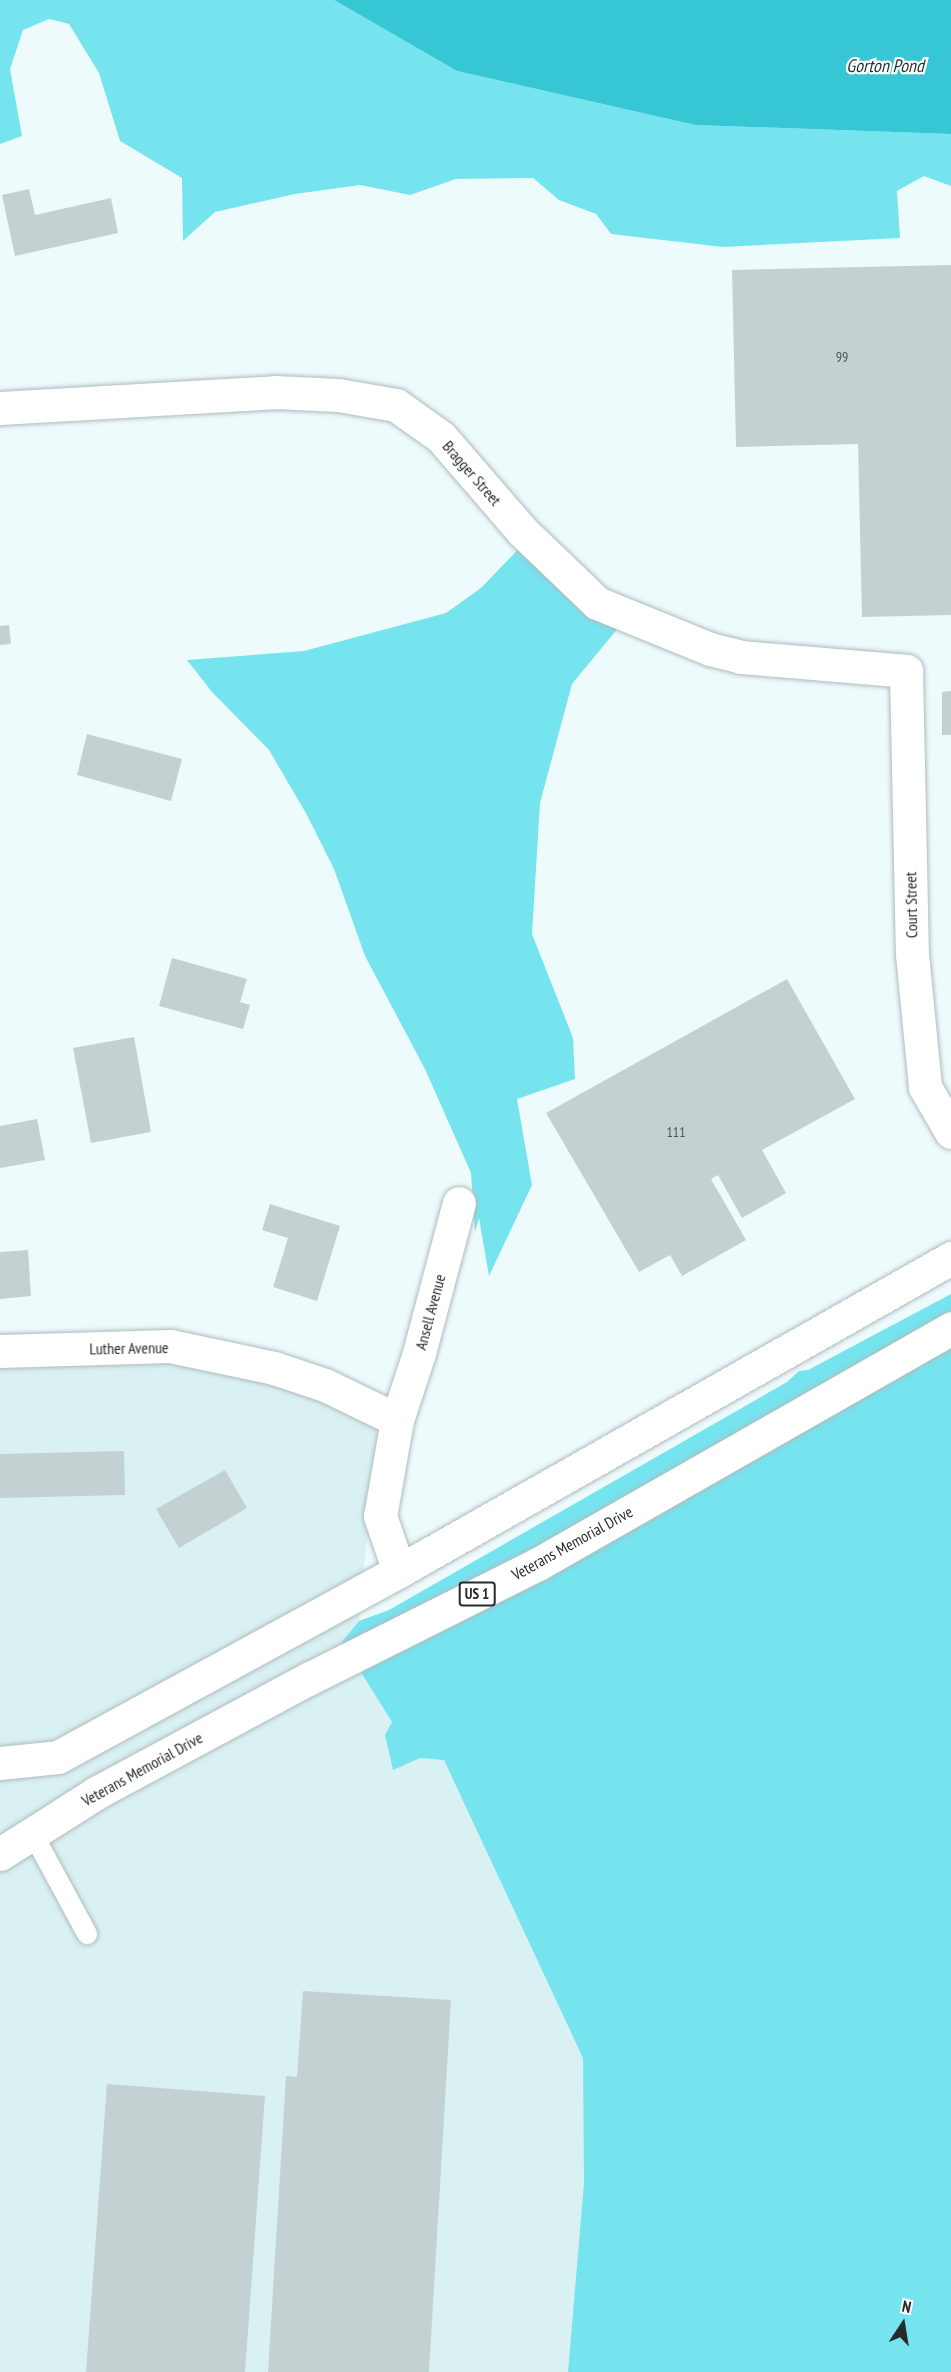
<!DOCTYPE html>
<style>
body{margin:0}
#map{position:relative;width:951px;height:2372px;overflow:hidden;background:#eefbfd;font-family:"PT Sans Narrow",sans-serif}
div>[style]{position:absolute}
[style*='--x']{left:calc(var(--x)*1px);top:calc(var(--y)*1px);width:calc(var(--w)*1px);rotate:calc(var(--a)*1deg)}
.built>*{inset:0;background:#daf1f3}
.green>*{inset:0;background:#76e4ef}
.water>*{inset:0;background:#36c6d4}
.building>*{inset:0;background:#c4d1d3}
.roads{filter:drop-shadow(0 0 2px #afbbbd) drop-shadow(0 0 2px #afbbbd)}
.service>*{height:20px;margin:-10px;padding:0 10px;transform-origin:10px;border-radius:10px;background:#fff}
.minor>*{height:33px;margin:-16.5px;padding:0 16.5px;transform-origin:16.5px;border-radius:16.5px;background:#fff}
.primary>*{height:33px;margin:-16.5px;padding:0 16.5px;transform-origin:16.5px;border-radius:16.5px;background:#fff}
span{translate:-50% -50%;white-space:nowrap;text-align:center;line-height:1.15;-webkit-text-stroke:4.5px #fff;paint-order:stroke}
.number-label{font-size:14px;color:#4d5455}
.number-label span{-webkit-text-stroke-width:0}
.shield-label span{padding:2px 4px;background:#fff;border:2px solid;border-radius:4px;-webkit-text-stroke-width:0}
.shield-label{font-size:15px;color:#252a2b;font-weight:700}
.street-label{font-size:16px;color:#252a2b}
.water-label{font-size:18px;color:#1b3235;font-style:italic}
.north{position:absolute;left:873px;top:2294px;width:60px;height:60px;-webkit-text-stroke:4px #fff;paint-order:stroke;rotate:12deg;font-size:16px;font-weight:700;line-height:24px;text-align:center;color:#252a2b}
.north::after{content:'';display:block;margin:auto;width:21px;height:27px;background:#252a2b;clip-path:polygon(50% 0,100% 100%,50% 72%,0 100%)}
</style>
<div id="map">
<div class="built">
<div style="clip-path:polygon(174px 1340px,372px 1418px,377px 1435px,359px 1621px,343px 1642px,461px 1761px,592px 2018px,587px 2372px,0 2372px,0 1347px)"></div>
</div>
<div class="green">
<div style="clip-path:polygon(0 0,334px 0,457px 71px,695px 125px,951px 134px,951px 186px,924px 176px,897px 191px,900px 238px,723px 247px,611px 234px,596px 214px,559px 200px,533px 178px,456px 179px,410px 195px,360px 185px,295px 194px,215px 212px,183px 241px,182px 178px,120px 141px,99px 73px,69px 24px,49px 19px,23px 30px,10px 69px,22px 136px,0 144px)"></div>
<div style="clip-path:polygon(530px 537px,628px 616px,572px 684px,540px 803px,532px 934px,573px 1038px,575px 1079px,517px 1099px,532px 1185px,489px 1276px,479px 1218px,475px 1232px,471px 1173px,425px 1069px,365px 956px,334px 869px,307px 815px,269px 750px,212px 692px,187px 660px,304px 651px,446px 613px,481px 588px)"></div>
<div style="clip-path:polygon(951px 1294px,951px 2372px,568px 2372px,584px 2183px,583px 2058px,444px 1760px,420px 1758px,393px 1770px,385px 1735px,392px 1722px,342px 1642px,359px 1621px,389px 1610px,787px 1382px,799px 1371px,808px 1370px)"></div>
</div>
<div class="water">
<div style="clip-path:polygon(334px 0,951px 0,951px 134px,695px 125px,457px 71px)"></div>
</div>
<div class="building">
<div style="clip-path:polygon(29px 189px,35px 215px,111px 198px,118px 233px,15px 256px,2px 195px)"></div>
<div style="clip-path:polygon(951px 265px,951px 615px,862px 617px,858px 444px,736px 447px,732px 270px)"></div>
<div style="clip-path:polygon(9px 625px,11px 644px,0 645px,0 626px)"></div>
<div style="clip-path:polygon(951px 691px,951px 735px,942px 735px,942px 692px)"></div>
<div style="clip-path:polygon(87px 734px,182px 759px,171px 801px,77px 775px)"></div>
<div style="clip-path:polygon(172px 958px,247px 979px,240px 1002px,250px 1005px,243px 1029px,159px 1006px)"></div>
<div style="clip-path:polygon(787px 979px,855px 1099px,762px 1150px,786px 1193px,742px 1218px,718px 1175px,711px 1179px,746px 1240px,682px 1276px,670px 1255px,639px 1272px,546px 1113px)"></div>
<div style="clip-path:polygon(134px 1037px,151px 1132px,91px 1143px,73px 1048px)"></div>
<div style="clip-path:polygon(37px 1119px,45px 1160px,0 1168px,0 1126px)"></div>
<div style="clip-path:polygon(270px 1204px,340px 1226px,317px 1301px,273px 1287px,288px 1238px,262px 1230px)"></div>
<div style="clip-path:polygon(28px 1250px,31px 1296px,0 1299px,0 1252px)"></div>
<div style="clip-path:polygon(124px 1451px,125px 1495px,0 1498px,0 1454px)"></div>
<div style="clip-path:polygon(225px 1470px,247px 1508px,179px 1548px,156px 1509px)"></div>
<div style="clip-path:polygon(303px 1991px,451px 2000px,429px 2372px,268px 2372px,286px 2076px,297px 2077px)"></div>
<div style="clip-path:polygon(107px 2084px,265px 2096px,245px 2372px,86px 2372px)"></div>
</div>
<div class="roads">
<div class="service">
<div style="--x:33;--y:1834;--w:114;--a:61.6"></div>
</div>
<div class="minor">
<div style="--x:0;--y:408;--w:275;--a:-3.3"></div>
<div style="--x:275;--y:392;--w:63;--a:2.7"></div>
<div style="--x:338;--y:395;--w:59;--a:9.8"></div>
<div style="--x:396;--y:405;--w:55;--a:35.4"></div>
<div style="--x:441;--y:437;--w:124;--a:49.2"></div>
<div style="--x:522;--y:531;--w:104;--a:43.8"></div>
<div style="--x:597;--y:603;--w:122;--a:22.2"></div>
<div style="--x:710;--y:649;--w:32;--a:14"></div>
<div style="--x:741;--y:657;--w:166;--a:4.8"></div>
<div style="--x:906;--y:671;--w:283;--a:88.8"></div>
<div style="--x:912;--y:954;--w:134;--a:84.4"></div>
<div style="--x:925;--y:1087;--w:52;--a:60"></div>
<div style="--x:0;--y:1351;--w:170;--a:-1.7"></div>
<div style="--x:170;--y:1346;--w:106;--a:11.9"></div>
<div style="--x:274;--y:1368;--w:54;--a:18.4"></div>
<div style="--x:325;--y:1385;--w:80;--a:25.9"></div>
<div style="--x:397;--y:1420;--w:97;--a:100"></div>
<div style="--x:380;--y:1516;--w:58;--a:70.9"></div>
<div style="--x:397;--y:1420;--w:71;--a:-71.8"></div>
<div style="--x:419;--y:1353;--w:155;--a:-75.1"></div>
</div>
<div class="primary">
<div style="--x:0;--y:1763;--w:58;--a:-5.9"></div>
<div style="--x:58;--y:1757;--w:388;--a:-28.6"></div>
<div style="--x:399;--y:1571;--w:635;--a:-29.55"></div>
<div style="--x:0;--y:1854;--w:114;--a:-32.4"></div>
<div style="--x:96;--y:1793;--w:243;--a:-28.3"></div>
<div style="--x:310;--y:1678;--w:255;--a:-26.6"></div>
<div style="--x:538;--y:1564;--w:476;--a:-29.7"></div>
</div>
</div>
<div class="number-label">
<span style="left:842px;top:357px">99</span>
<span style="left:676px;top:1132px">111</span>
</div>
<div class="shield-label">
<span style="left:477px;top:1594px">US 1</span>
</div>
<div class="street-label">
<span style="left:472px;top:473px;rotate:49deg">Bragger Street</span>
<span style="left:911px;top:905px;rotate:-91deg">Court Street</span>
<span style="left:430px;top:1312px;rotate:-75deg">Ansell Avenue</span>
<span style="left:129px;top:1348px;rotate:-1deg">Luther Avenue</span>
<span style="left:572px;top:1543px;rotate:-29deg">Veterans Memorial Drive</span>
<span style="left:142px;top:1769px;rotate:-29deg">Veterans Memorial Drive</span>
</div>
<div class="water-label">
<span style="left:885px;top:66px">Gorton Pond</span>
</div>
<div class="north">N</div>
</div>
